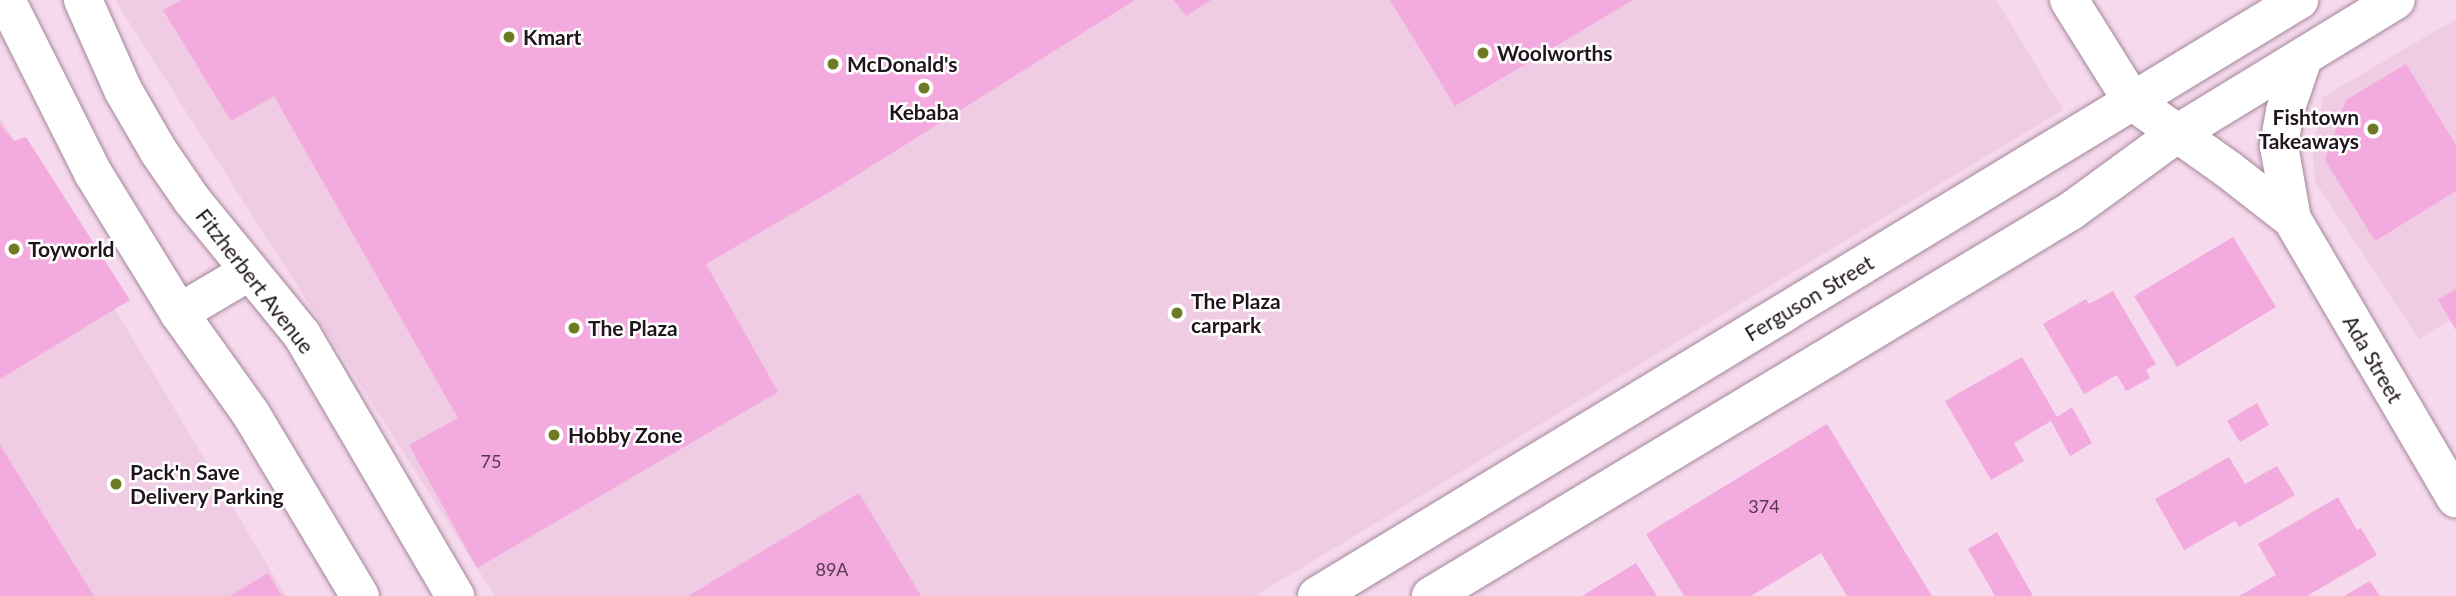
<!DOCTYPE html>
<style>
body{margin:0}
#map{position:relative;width:2456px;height:596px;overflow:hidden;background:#f6d9ed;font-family:Lato,sans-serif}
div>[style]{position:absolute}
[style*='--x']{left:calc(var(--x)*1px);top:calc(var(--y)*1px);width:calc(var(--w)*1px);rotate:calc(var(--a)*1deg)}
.built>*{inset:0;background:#efcbe4}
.building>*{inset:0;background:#f3aade}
.roads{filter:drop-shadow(0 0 2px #a2879a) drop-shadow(0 0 2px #a2879a)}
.minor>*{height:38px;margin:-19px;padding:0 19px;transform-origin:19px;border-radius:19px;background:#fff}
.major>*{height:38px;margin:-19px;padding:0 19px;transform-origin:19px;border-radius:19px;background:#fff}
.dots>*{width:19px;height:19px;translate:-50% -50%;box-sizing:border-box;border:4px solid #fff;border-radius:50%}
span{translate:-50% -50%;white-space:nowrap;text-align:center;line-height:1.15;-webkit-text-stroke:5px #fff;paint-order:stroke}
.number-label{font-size:18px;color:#543a4c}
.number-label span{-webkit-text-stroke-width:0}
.poi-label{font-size:21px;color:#1f151c;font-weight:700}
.left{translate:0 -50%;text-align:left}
.right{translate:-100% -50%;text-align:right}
.street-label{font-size:21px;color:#1f151c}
</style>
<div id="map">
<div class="built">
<div style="clip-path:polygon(115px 0,1996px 0,2063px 110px,1254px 596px,495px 596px)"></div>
<div style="clip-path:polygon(2456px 19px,2456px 316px,2419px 339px,2315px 181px,2313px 155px,2323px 97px)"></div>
<div style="clip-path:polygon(0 117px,286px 596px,0 596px)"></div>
</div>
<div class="building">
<div style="clip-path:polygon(182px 0,1135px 0,838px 187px,706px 264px,778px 392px,477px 568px,409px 445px,458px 418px,274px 96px,231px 121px,163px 10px)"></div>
<div style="clip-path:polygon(1174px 0,1211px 0,1186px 16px)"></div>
<div style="clip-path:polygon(1390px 0,1633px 0,1455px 106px)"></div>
<div style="clip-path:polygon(2406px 64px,2456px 145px,2456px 191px,2375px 241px,2325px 160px,2346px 100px)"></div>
<div style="clip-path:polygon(0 124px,14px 141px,26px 137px,130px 300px,0 379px)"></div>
<div style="clip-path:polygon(2233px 237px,2276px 307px,2177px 367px,2134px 296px)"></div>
<div style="clip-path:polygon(2456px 289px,2456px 330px,2438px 300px)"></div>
<div style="clip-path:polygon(2113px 291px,2156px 364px,2146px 370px,2150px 378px,2126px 391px,2117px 375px,2084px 394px,2043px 324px,2086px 299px,2089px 304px)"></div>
<div style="clip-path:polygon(2022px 357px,2057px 417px,2072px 407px,2092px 443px,2070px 456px,2051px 421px,2014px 443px,2024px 461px,1991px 480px,1945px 401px)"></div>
<div style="clip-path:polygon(2257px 403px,2269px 425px,2240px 442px,2227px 421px)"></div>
<div style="clip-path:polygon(1827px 424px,1932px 596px,1847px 596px,1821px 553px,1751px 596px,1684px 596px,1646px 534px)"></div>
<div style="clip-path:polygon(0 445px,94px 596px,0 596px)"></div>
<div style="clip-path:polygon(2229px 457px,2245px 484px,2277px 466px,2295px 495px,2239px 527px,2235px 521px,2184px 550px,2155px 499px)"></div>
<div style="clip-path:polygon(859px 493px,921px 596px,688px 596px)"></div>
<div style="clip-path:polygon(2338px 497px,2357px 530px,2361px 528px,2377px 555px,2307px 596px,2239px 596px,2276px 575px,2258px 544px)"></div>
<div style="clip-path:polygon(1997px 532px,2033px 596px,1995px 596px,1968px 549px)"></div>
<div style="clip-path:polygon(1636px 563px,1657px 596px,1582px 596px)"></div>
<div style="clip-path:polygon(268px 573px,282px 596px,230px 596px)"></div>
<div style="clip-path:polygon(2370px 581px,2380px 596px,2344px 596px)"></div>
</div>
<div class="roads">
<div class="minor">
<div style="--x:6;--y:0;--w:194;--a:63.3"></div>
<div style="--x:93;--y:173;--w:164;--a:58.4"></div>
<div style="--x:179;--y:313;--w:124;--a:54.5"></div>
<div style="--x:251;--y:414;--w:212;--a:59.1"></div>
<div style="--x:83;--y:0;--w:98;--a:66"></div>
<div style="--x:123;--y:90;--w:72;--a:59.9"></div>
<div style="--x:159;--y:152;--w:58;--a:55.5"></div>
<div style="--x:192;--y:200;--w:174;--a:50.8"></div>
<div style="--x:302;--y:335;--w:303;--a:59.6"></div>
<div style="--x:2069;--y:0;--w:119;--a:58"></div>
<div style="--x:2132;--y:101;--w:119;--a:35.4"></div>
<div style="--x:2229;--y:170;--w:80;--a:37.9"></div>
<div style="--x:2303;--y:58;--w:56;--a:108.8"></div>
<div style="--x:2285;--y:111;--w:36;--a:100"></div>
<div style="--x:2279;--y:146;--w:74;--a:79.9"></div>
<div style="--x:2292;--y:219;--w:324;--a:59.6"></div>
<div style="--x:179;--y:313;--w:82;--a:-30.6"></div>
</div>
<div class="major">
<div style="--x:1317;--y:596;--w:1149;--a:-31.25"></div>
<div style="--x:1431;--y:596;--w:747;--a:-31.03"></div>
<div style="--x:2071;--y:211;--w:132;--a:-36.1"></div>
<div style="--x:2178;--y:133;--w:255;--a:-31.4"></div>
</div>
</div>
<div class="dots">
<div style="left:509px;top:37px;background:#6f7a26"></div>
<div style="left:1483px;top:53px;background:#6f7a26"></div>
<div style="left:833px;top:64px;background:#6f7a26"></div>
<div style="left:924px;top:88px;background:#6f7a26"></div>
<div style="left:2373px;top:129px;background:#6f7a26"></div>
<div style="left:14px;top:249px;background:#6f7a26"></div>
<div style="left:1177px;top:313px;background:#6f7a26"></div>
<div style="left:574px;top:328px;background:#6f7a26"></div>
<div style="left:554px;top:435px;background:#6f7a26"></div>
<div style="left:116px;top:484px;background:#6f7a26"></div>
</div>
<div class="number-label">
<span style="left:491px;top:461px">75</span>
<span style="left:1764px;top:506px">374</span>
<span style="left:832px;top:569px">89A</span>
</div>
<div class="poi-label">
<span class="left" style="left:523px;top:37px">Kmart</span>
<span class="left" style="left:1497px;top:53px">Woolworths</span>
<span class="left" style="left:847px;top:64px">McDonald's</span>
<span style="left:924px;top:112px">Kebaba</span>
<span class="right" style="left:2359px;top:129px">Fishtown<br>Takeaways</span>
<span class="left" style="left:28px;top:249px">Toyworld</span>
<span class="left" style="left:1191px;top:313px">The Plaza<br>carpark</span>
<span class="left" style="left:588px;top:328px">The Plaza</span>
<span class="left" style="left:568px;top:435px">Hobby Zone</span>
<span class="left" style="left:130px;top:484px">Pack'n Save<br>Delivery Parking</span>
</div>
<div class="street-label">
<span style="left:255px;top:281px;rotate:52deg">Fitzherbert Avenue</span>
<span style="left:1809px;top:298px;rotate:-31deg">Ferguson Street</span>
<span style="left:2373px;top:359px;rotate:60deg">Ada Street</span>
</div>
</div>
